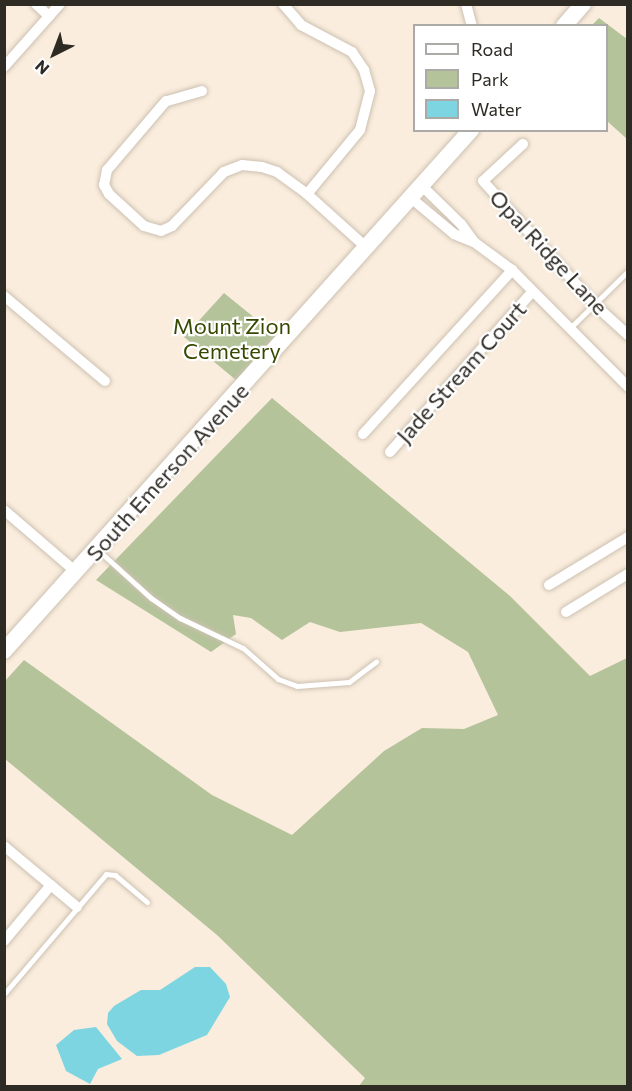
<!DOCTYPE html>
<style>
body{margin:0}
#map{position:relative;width:632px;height:1091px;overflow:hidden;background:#faeddd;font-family:Commissioner,sans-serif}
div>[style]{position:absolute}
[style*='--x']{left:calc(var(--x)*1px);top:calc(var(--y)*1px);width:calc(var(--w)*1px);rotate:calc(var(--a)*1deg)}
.green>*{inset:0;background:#b4c39a}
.water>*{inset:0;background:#7dd5e1}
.roads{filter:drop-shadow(0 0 2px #cdc1b2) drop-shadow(0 0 2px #cdc1b2)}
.lane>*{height:5px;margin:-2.5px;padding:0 2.5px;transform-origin:2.5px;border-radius:2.5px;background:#fff}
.street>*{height:10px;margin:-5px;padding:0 5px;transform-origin:5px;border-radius:5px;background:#fff}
.primary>*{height:16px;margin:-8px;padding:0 8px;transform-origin:8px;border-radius:8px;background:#fff}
span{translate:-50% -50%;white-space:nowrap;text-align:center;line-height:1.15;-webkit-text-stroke:4.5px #fff;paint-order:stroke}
.street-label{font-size:22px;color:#2e2a24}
.park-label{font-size:22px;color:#374901}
.frame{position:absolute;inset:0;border:6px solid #2e2a24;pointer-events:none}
.legend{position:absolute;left:413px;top:24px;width:195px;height:108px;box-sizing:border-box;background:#fff;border:2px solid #abaaa7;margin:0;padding:8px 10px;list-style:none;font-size:18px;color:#2e2a24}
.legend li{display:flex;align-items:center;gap:12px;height:30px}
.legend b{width:30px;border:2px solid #abaaa7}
.north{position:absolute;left:24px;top:24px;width:60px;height:60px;-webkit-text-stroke:4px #fff;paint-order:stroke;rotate:222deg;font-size:16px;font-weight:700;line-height:24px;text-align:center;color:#2e2a24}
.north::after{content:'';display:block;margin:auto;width:21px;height:27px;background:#2e2a24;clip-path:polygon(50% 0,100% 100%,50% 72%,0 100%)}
</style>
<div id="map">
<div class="green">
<div style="clip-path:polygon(599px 18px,627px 39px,627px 139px,607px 121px,606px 26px,592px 25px)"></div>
<div style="clip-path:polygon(224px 293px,277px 336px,236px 380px,184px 337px)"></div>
<div style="clip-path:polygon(272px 398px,510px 596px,590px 676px,627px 658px,627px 1086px,359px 1086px,365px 1078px,217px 935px,5px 759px,5px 681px,24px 660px,212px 795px,292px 835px,384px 751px,422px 728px,464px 729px,498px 715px,468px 652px,421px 623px,340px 632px,310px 622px,282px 640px,251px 618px,233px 615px,236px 634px,211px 652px,96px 580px)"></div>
</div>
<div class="water">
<div style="clip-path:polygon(195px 967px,210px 967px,226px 984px,230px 997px,207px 1035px,159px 1055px,137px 1056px,117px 1041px,107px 1024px,108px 1013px,114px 1006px,141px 990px,160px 990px)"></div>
<div style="clip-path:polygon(96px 1027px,122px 1059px,98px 1069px,90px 1084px,66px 1071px,56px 1045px,74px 1030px)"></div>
</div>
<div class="roads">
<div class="lane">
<div style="--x:569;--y:329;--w:83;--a:-44.5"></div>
<div style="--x:98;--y:550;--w:72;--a:42.2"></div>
<div style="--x:151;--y:598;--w:35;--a:35"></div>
<div style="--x:180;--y:618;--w:70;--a:25.5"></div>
<div style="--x:243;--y:648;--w:47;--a:41.5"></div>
<div style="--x:278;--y:679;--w:20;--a:20"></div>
<div style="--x:297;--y:686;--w:52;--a:-4.4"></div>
<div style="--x:349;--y:682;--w:34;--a:-37"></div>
<div style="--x:4;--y:994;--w:157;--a:-49.6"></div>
<div style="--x:106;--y:874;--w:9;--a:6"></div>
<div style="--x:115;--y:875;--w:42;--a:40.2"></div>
</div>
<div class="street">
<div style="--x:36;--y:4;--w:18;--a:43"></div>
<div style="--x:283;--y:4;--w:28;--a:49"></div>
<div style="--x:301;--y:25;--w:58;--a:27.9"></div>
<div style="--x:352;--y:52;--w:22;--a:56"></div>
<div style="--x:364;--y:70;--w:22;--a:74"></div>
<div style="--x:370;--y:91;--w:40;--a:104.4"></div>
<div style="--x:360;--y:130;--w:83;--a:129.6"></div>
<div style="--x:466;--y:4;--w:23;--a:75"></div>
<div style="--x:4;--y:67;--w:84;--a:-48.4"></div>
<div style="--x:202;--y:91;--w:37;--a:164"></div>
<div style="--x:166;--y:101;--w:91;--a:130.5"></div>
<div style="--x:107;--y:170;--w:15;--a:101"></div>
<div style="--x:104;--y:185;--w:10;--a:61"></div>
<div style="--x:109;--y:194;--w:47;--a:42.4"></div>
<div style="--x:144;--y:226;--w:18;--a:16"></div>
<div style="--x:161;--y:231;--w:12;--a:-24"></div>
<div style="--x:172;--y:226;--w:75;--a:-46.1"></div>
<div style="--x:224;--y:172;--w:19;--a:-21"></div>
<div style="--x:242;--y:165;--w:20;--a:6"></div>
<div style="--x:262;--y:167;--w:16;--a:18"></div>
<div style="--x:277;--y:172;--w:37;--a:36"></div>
<div style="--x:307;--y:194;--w:81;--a:42"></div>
<div style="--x:523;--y:144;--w:54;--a:137.2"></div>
<div style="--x:483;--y:181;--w:166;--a:47.9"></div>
<div style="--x:594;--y:304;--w:46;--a:42.4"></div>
<div style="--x:422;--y:186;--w:54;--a:44.3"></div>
<div style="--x:461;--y:224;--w:22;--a:54"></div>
<div style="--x:411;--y:198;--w:56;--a:39.9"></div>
<div style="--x:454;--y:234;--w:22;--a:22"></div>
<div style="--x:474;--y:242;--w:47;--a:36.4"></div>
<div style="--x:512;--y:270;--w:165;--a:45.2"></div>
<div style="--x:4;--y:296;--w:132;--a:40.1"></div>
<div style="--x:363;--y:434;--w:222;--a:-47.7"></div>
<div style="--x:390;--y:452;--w:214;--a:-48.4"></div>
<div style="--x:4;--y:510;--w:95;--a:40.7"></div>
<div style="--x:549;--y:585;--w:92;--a:-31.3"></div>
<div style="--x:566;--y:612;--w:73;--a:-31.5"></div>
<div style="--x:4;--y:846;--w:95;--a:39.9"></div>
<div style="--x:4;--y:941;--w:73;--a:-50"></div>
</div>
<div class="primary">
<div style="--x:564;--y:26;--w:29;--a:-49"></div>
<div style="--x:4;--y:651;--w:700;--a:-48.13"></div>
</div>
</div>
<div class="street-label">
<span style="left:549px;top:252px;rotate:47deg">Opal Ridge Lane</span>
<span style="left:461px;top:372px;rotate:-48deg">Jade Stream Court</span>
<span style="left:167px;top:472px;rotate:-48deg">South Emerson Avenue</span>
</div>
<div class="park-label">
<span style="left:232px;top:338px">Mount Zion<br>Cemetery</span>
</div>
<div class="frame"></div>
<ul class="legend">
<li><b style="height:8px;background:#fff"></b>Road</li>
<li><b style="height:16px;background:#b4c39a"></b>Park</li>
<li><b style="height:16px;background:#7dd5e1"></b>Water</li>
</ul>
<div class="north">N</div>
</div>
